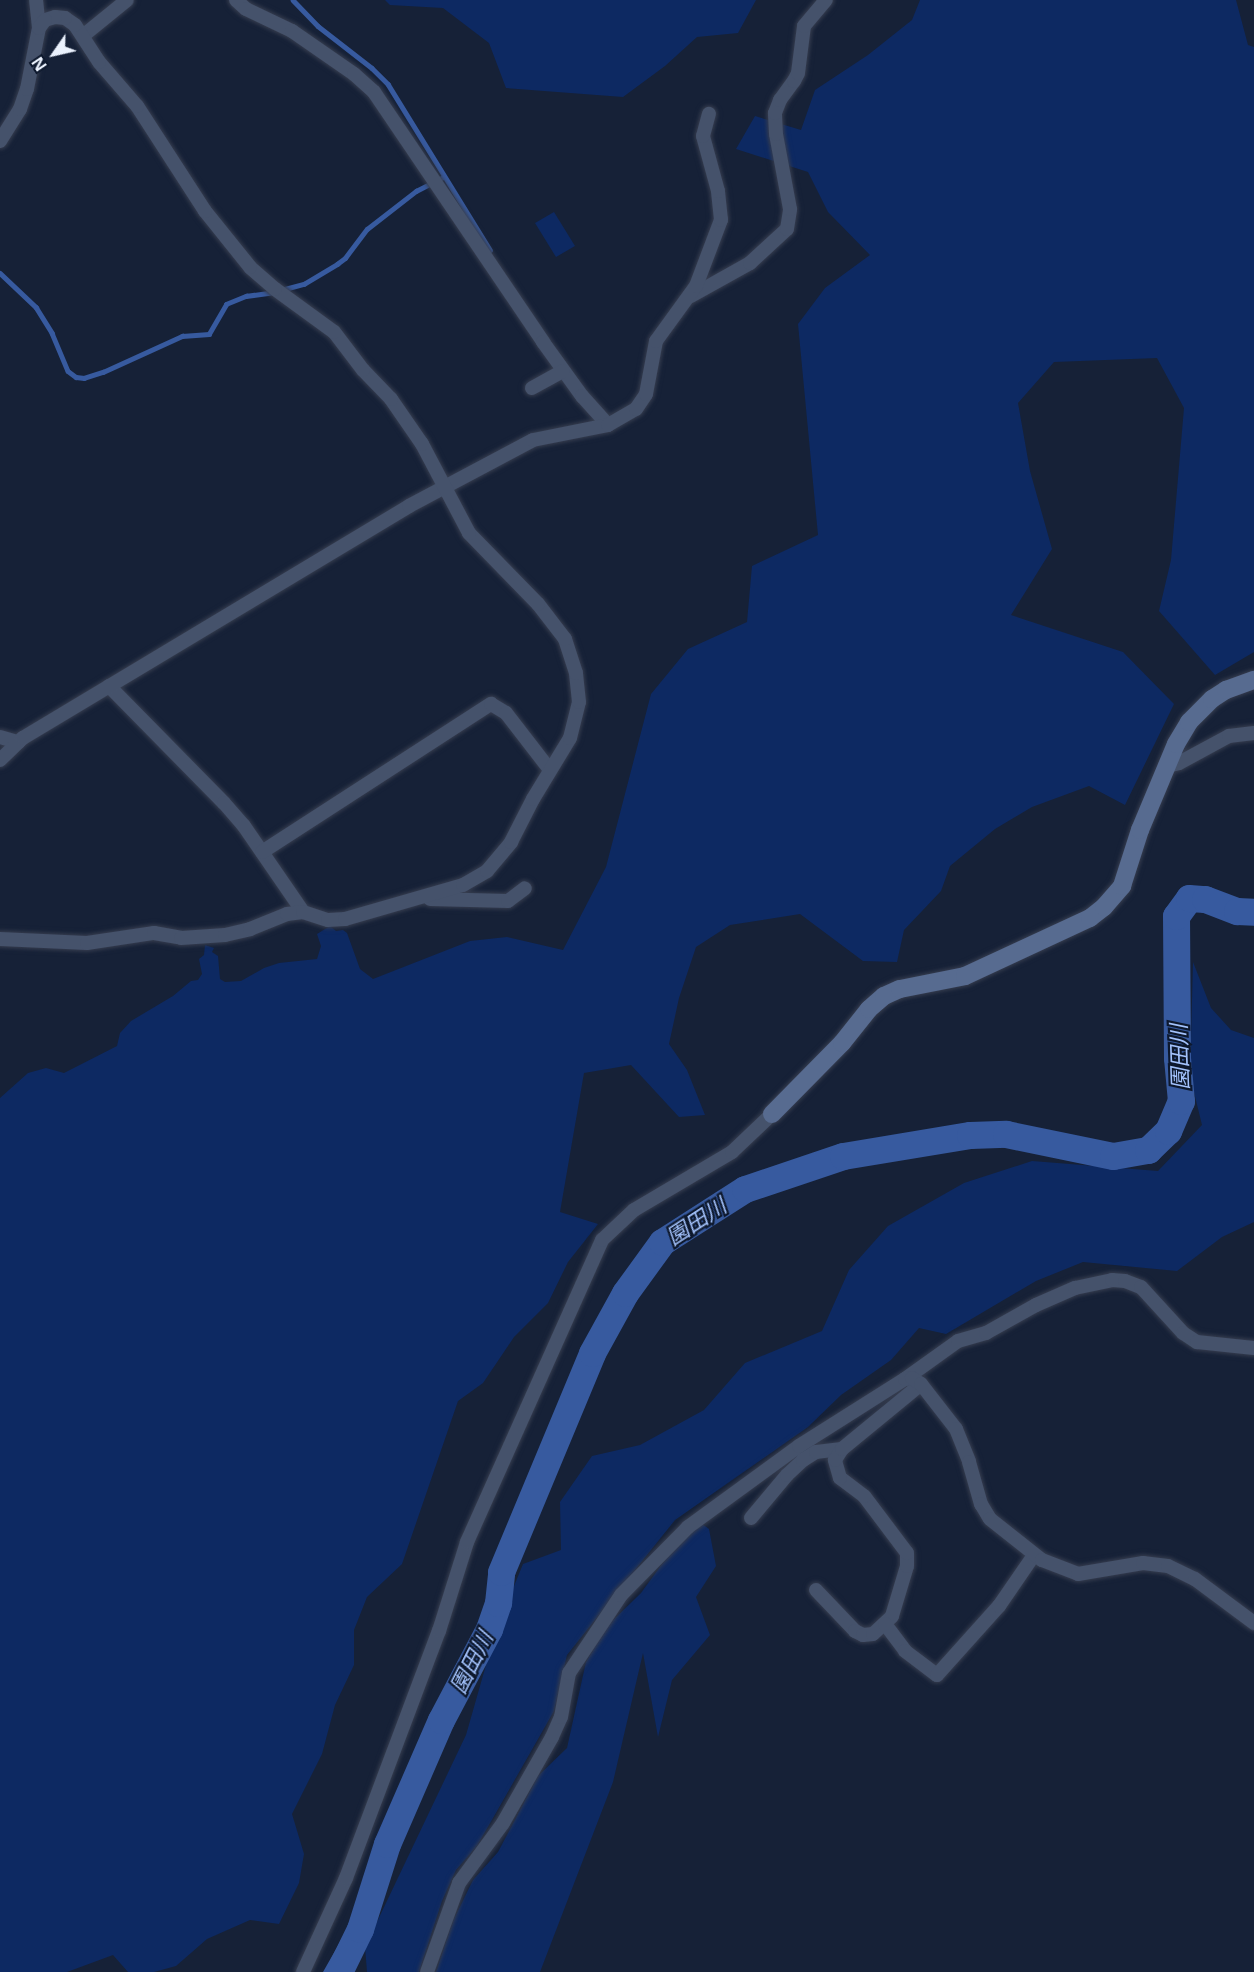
<!DOCTYPE html>
<meta charset="utf-8">
<style>
body{margin:0}
#map{position:relative;width:1254px;height:1972px;overflow:hidden;background:#162137;font-family:"Open Sans","Noto Sans JP",sans-serif}
div>[style]{position:absolute}
[style*='--x']{left:calc(var(--x)*1px);top:calc(var(--y)*1px);width:calc(var(--w)*1px);rotate:calc(var(--a)*1deg)}
.green>*{inset:0;background:#0d2962}
.water>*{inset:0;background:#375a9f}
.stream>*{height:4.5px;margin:-2.25px;padding:0 2.25px;transform-origin:2.25px;border-radius:2.25px;background:#375a9f}
.river>*{height:27px;margin:-13.5px;padding:0 13.5px;transform-origin:13.5px;border-radius:13.5px;background:#375a9f}
.roads{filter:drop-shadow(0 0 2px #363d4f) drop-shadow(0 0 2px #363d4f)}
.street>*{height:14px;margin:-7px;padding:0 7px;transform-origin:7px;border-radius:7px;background:#45526b}
.secondary>*{height:18px;margin:-9px;padding:0 9px;transform-origin:9px;border-radius:9px;background:#576b90}
span{translate:-50% -50%;white-space:nowrap;text-align:center;line-height:1.15;-webkit-text-stroke:4.5px #0d182d;paint-order:stroke}
.water-label{font-size:22px;color:#a3c2fc;font-style:italic}
.north{position:absolute;left:24px;top:24px;width:60px;height:60px;-webkit-text-stroke:4px #0d182d;paint-order:stroke;rotate:236deg;font-size:16px;font-weight:700;line-height:24px;text-align:center;color:#eaf1fd}
.north::after{content:'';display:block;margin:auto;width:21px;height:27px;background:#eaf1fd;clip-path:polygon(50% 0,100% 100%,50% 72%,0 100%)}
</style>
<div id="map">
<div class="green">
<div style="clip-path:polygon(385px 0,756px 0,738px 33px,697px 37px,665px 66px,623px 97px,506px 88px,489px 43px,443px 8px,390px 5px)"></div>
<div style="clip-path:polygon(920px 0,1236px 0,1248px 45px,1254px 47px,1254px 652px,1215px 675px,1159px 611px,1171px 560px,1184px 408px,1157px 358px,1054px 362px,1018px 403px,1030px 471px,1052px 549px,1011px 615px,1123px 652px,1174px 704px,1125px 805px,1089px 786px,1032px 807px,995px 829px,950px 866px,941px 891px,904px 930px,897px 962px,863px 961px,800px 914px,730px 925px,696px 947px,679px 998px,669px 1044px,687px 1070px,705px 1115px,679px 1117px,631px 1065px,584px 1073px,560px 1212px,598px 1224px,568px 1262px,548px 1303px,514px 1337px,483px 1383px,458px 1401px,402px 1564px,367px 1597px,354px 1630px,354px 1665px,335px 1705px,322px 1754px,292px 1814px,304px 1854px,299px 1883px,279px 1924px,250px 1920px,207px 1939px,176px 1966px,154px 1972px,128px 1972px,113px 1955px,67px 1972px,0 1972px,0 1098px,28px 1073px,46px 1068px,64px 1073px,117px 1046px,120px 1033px,131px 1021px,173px 996px,191px 981px,198px 980px,202px 974px,199px 959px,204px 955px,205px 945px,214px 948px,212px 952px,218px 956px,220px 979px,225px 982px,241px 981px,264px 968px,279px 963px,317px 959px,321px 946px,317px 934px,330px 926px,336px 931px,343px 930px,347px 933px,360px 969px,373px 979px,470px 941px,507px 937px,563px 950px,606px 867px,651px 694px,688px 649px,747px 622px,752px 566px,818px 535px,798px 324px,825px 288px,870px 255px,828px 212px,808px 172px,736px 149px,755px 116px,801px 130px,815px 90px,868px 55px,912px 20px)"></div>
<div style="clip-path:polygon(554px 212px,575px 246px,556px 257px,535px 223px)"></div>
<div style="clip-path:polygon(1193px 962px,1211px 1008px,1231px 1030px,1254px 1038px,1254px 1222px,1222px 1237px,1177px 1271px,1083px 1262px,1036px 1281px,946px 1334px,919px 1328px,891px 1360px,841px 1395px,808px 1427px,675px 1520px,567px 1655px,554px 1711px,477px 1846px,456px 1870px,442px 1901px,419px 1972px,367px 1972px,365px 1947px,466px 1735px,496px 1630px,523px 1564px,561px 1550px,560px 1502px,592px 1456px,640px 1445px,704px 1410px,745px 1363px,822px 1331px,849px 1270px,888px 1226px,964px 1183px,1032px 1161px,1158px 1171px,1202px 1125px,1190px 1076px)"></div>
<div style="clip-path:polygon(701px 1523px,709px 1529px,716px 1566px,696px 1597px,710px 1635px,672px 1680px,658px 1737px,643px 1653px,613px 1782px,540px 1972px,436px 1972px,453px 1921px,473px 1880px,498px 1852px,538px 1776px,567px 1748px,586px 1662px,607px 1626px,641px 1593px,662px 1564px)"></div>
</div>
<div class="water">
<div style="clip-path:polygon(387px 1844px,375px 1889px,346px 1963px,341px 1972px,323px 1972px,369px 1891px)"></div>
</div>
<div class="stream">
<div style="--x:293;--y:0;--w:36;--a:46"></div>
<div style="--x:318;--y:26;--w:68;--a:37.9"></div>
<div style="--x:372;--y:68;--w:23;--a:45"></div>
<div style="--x:388;--y:84;--w:195;--a:58.4"></div>
<div style="--x:0;--y:273;--w:50;--a:43.4"></div>
<div style="--x:36;--y:307;--w:31;--a:58"></div>
<div style="--x:52;--y:333;--w:41;--a:67.2"></div>
<div style="--x:68;--y:371;--w:10;--a:37"></div>
<div style="--x:76;--y:377;--w:8;--a:7"></div>
<div style="--x:84;--y:378;--w:20;--a:-18"></div>
<div style="--x:103;--y:372;--w:87;--a:-24.5"></div>
<div style="--x:182;--y:336;--w:27;--a:-4"></div>
<div style="--x:209;--y:334;--w:34;--a:-60"></div>
<div style="--x:226;--y:304;--w:22;--a:-22"></div>
<div style="--x:246;--y:296;--w:27;--a:-8"></div>
<div style="--x:281;--y:290;--w:24;--a:-15"></div>
<div style="--x:304;--y:284;--w:39;--a:-31"></div>
<div style="--x:337;--y:264;--w:10;--a:-37"></div>
<div style="--x:345;--y:258;--w:36;--a:-53"></div>
<div style="--x:367;--y:229;--w:62;--a:-37.8"></div>
<div style="--x:416;--y:191;--w:30;--a:-27"></div>
</div>
<div class="river">
<div style="--x:339;--y:1972;--w:48;--a:-64"></div>
<div style="--x:360;--y:1929;--w:89;--a:-72.4"></div>
<div style="--x:387;--y:1844;--w:135;--a:-66.5"></div>
<div style="--x:441;--y:1720;--w:103;--a:-62.2"></div>
<div style="--x:489;--y:1629;--w:28;--a:-71"></div>
<div style="--x:498;--y:1603;--w:31;--a:-84"></div>
<div style="--x:501;--y:1572;--w:237;--a:-67.4"></div>
<div style="--x:592;--y:1353;--w:68;--a:-61.2"></div>
<div style="--x:625;--y:1293;--w:63;--a:-54"></div>
<div style="--x:662;--y:1242;--w:98;--a:-32.6"></div>
<div style="--x:745;--y:1189;--w:103;--a:-18.6"></div>
<div style="--x:843;--y:1156;--w:129;--a:-9.4"></div>
<div style="--x:970;--y:1135;--w:36;--a:-2"></div>
<div style="--x:1006;--y:1134;--w:109;--a:11.6"></div>
<div style="--x:1113;--y:1156;--w:36;--a:-10"></div>
<div style="--x:1148;--y:1150;--w:28;--a:-44"></div>
<div style="--x:1168;--y:1131;--w:33;--a:-67"></div>
<div style="--x:1181;--y:1101;--w:43;--a:-95.3"></div>
<div style="--x:1177;--y:1058;--w:142;--a:-90.4"></div>
<div style="--x:1176;--y:916;--w:22;--a:-54"></div>
<div style="--x:1189;--y:898;--w:16;--a:4"></div>
<div style="--x:1205;--y:899;--w:34;--a:21"></div>
<div style="--x:1237;--y:911;--w:17;--a:3"></div>
</div>
<div class="roads">
<div class="street">
<div style="--x:236;--y:0;--w:13;--a:42"></div>
<div style="--x:246;--y:9;--w:51;--a:25.6"></div>
<div style="--x:292;--y:31;--w:75;--a:34.7"></div>
<div style="--x:354;--y:74;--w:27;--a:42"></div>
<div style="--x:374;--y:92;--w:302;--a:55.9"></div>
<div style="--x:543;--y:342;--w:67;--a:54.2"></div>
<div style="--x:582;--y:396;--w:39;--a:48"></div>
<div style="--x:84;--y:35;--w:55;--a:-39.1"></div>
<div style="--x:0;--y:141;--w:38;--a:-58"></div>
<div style="--x:20;--y:109;--w:21;--a:-71"></div>
<div style="--x:27;--y:89;--w:62;--a:-78.9"></div>
<div style="--x:39;--y:28;--w:28;--a:-96"></div>
<div style="--x:691;--y:296;--w:68;--a:-29.2"></div>
<div style="--x:750;--y:263;--w:50;--a:-42.6"></div>
<div style="--x:787;--y:229;--w:20;--a:-81"></div>
<div style="--x:790;--y:209;--w:76;--a:-100.6"></div>
<div style="--x:776;--y:134;--w:21;--a:-93"></div>
<div style="--x:775;--y:113;--w:14;--a:-69"></div>
<div style="--x:780;--y:100;--w:24;--a:-54"></div>
<div style="--x:794;--y:81;--w:9;--a:-63"></div>
<div style="--x:798;--y:73;--w:47;--a:-82.7"></div>
<div style="--x:804;--y:26;--w:34;--a:-50"></div>
<div style="--x:532;--y:388;--w:35;--a:-29"></div>
<div style="--x:109;--y:686;--w:164;--a:45.5"></div>
<div style="--x:224;--y:803;--w:30;--a:49"></div>
<div style="--x:244;--y:826;--w:104;--a:55.5"></div>
<div style="--x:0;--y:737;--w:19;--a:16"></div>
<div style="--x:0;--y:760;--w:32;--a:-44"></div>
<div style="--x:23;--y:738;--w:450;--a:-31"></div>
<div style="--x:409;--y:506;--w:140;--a:-28"></div>
<div style="--x:533;--y:440;--w:76;--a:-11.3"></div>
<div style="--x:608;--y:425;--w:32;--a:-30"></div>
<div style="--x:636;--y:409;--w:18;--a:-56"></div>
<div style="--x:646;--y:394;--w:54;--a:-79.3"></div>
<div style="--x:656;--y:341;--w:68;--a:-54"></div>
<div style="--x:696;--y:286;--w:71;--a:-69.3"></div>
<div style="--x:721;--y:220;--w:29;--a:-96"></div>
<div style="--x:718;--y:191;--w:57;--a:-105.3"></div>
<div style="--x:703;--y:136;--w:23;--a:-75"></div>
<div style="--x:1167;--y:766;--w:12;--a:-14"></div>
<div style="--x:1179;--y:763;--w:57;--a:-28.4"></div>
<div style="--x:1229;--y:736;--w:25;--a:-7"></div>
<div style="--x:262;--y:852;--w:273;--a:-32.9"></div>
<div style="--x:491;--y:704;--w:17;--a:31"></div>
<div style="--x:506;--y:713;--w:72;--a:52.3"></div>
<div style="--x:430;--y:899;--w:78;--a:1.5"></div>
<div style="--x:508;--y:901;--w:21;--a:-37"></div>
<div style="--x:0;--y:939;--w:87;--a:2.6"></div>
<div style="--x:87;--y:943;--w:68;--a:-8.5"></div>
<div style="--x:154;--y:933;--w:27;--a:10"></div>
<div style="--x:181;--y:938;--w:44;--a:-3.9"></div>
<div style="--x:225;--y:935;--w:26;--a:-13"></div>
<div style="--x:250;--y:929;--w:40;--a:-22"></div>
<div style="--x:287;--y:914;--w:16;--a:-7"></div>
<div style="--x:303;--y:912;--w:26;--a:18"></div>
<div style="--x:328;--y:920;--w:17;--a:-3"></div>
<div style="--x:345;--y:919;--w:123;--a:-16.1"></div>
<div style="--x:463;--y:885;--w:28;--a:-30"></div>
<div style="--x:487;--y:871;--w:38;--a:-50"></div>
<div style="--x:511;--y:842;--w:48;--a:-62.9"></div>
<div style="--x:533;--y:799;--w:71;--a:-58.8"></div>
<div style="--x:570;--y:738;--w:37;--a:-76"></div>
<div style="--x:579;--y:702;--w:29;--a:-96"></div>
<div style="--x:576;--y:673;--w:36;--a:-108"></div>
<div style="--x:565;--y:639;--w:44;--a:-127.6"></div>
<div style="--x:538;--y:604;--w:99;--a:-134.2"></div>
<div style="--x:469;--y:533;--w:101;--a:-117.8"></div>
<div style="--x:422;--y:444;--w:55;--a:-124.6"></div>
<div style="--x:391;--y:399;--w:40;--a:-134"></div>
<div style="--x:363;--y:370;--w:48;--a:-127.3"></div>
<div style="--x:334;--y:332;--w:73;--a:-143.9"></div>
<div style="--x:275;--y:289;--w:33;--a:-139"></div>
<div style="--x:250;--y:267;--w:72;--a:-128.8"></div>
<div style="--x:205;--y:211;--w:125;--a:-122.9"></div>
<div style="--x:137;--y:106;--w:58;--a:-130.8"></div>
<div style="--x:99;--y:62;--w:44;--a:-123"></div>
<div style="--x:75;--y:25;--w:12;--a:-145"></div>
<div style="--x:65;--y:18;--w:10;--a:-174"></div>
<div style="--x:55;--y:17;--w:10;--a:163"></div>
<div style="--x:45;--y:20;--w:10;--a:127"></div>
<div style="--x:905;--y:1379;--w:65;--a:-35.6"></div>
<div style="--x:958;--y:1341;--w:29;--a:-16"></div>
<div style="--x:986;--y:1333;--w:57;--a:-29.2"></div>
<div style="--x:1036;--y:1305;--w:43;--a:-23.6"></div>
<div style="--x:1075;--y:1288;--w:38;--a:-12"></div>
<div style="--x:1112;--y:1280;--w:13;--a:4"></div>
<div style="--x:1125;--y:1281;--w:17;--a:21"></div>
<div style="--x:1141;--y:1287;--w:62;--a:47.6"></div>
<div style="--x:1183;--y:1333;--w:17;--a:33"></div>
<div style="--x:1197;--y:1342;--w:57;--a:6"></div>
<div style="--x:751;--y:1518;--w:56;--a:-50.1"></div>
<div style="--x:787;--y:1475;--w:22;--a:-43"></div>
<div style="--x:803;--y:1460;--w:15;--a:-32"></div>
<div style="--x:816;--y:1452;--w:26;--a:-7"></div>
<div style="--x:816;--y:1590;--w:57;--a:46.4"></div>
<div style="--x:855;--y:1631;--w:9;--a:27"></div>
<div style="--x:863;--y:1635;--w:10;--a:-6"></div>
<div style="--x:873;--y:1634;--w:26;--a:-43"></div>
<div style="--x:892;--y:1616;--w:52;--a:-73.3"></div>
<div style="--x:907;--y:1566;--w:13;--a:-90"></div>
<div style="--x:907;--y:1553;--w:71;--a:-127"></div>
<div style="--x:864;--y:1496;--w:30;--a:-143"></div>
<div style="--x:840;--y:1478;--w:19;--a:-106"></div>
<div style="--x:835;--y:1460;--w:13;--a:-58"></div>
<div style="--x:842;--y:1449;--w:102;--a:-39.4"></div>
<div style="--x:885;--y:1624;--w:34;--a:53"></div>
<div style="--x:905;--y:1651;--w:40;--a:37"></div>
<div style="--x:937;--y:1675;--w:93;--a:-48.1"></div>
<div style="--x:999;--y:1606;--w:62;--a:-55.5"></div>
<div style="--x:303;--y:1972;--w:103;--a:-65.4"></div>
<div style="--x:346;--y:1878;--w:264;--a:-69.4"></div>
<div style="--x:439;--y:1631;--w:93;--a:-72.5"></div>
<div style="--x:467;--y:1542;--w:331;--a:-65.9"></div>
<div style="--x:602;--y:1240;--w:44;--a:-43.2"></div>
<div style="--x:634;--y:1210;--w:114;--a:-30.6"></div>
<div style="--x:732;--y:1152;--w:55;--a:-43.5"></div>
<div style="--x:427;--y:1972;--w:95;--a:-70.2"></div>
<div style="--x:459;--y:1883;--w:74;--a:-53.7"></div>
<div style="--x:503;--y:1823;--w:99;--a:-60.3"></div>
<div style="--x:552;--y:1737;--w:22;--a:-66"></div>
<div style="--x:561;--y:1717;--w:45;--a:-79.7"></div>
<div style="--x:569;--y:1673;--w:94;--a:-56.3"></div>
<div style="--x:621;--y:1595;--w:95;--a:-45.4"></div>
<div style="--x:688;--y:1527;--w:137;--a:-36.1"></div>
<div style="--x:799;--y:1446;--w:125;--a:-32.3"></div>
<div style="--x:905;--y:1379;--w:7;--a:-8"></div>
<div style="--x:912;--y:1378;--w:11;--a:34"></div>
<div style="--x:921;--y:1384;--w:57;--a:52.1"></div>
<div style="--x:956;--y:1429;--w:35;--a:68"></div>
<div style="--x:969;--y:1462;--w:44;--a:74.1"></div>
<div style="--x:981;--y:1504;--w:17;--a:59"></div>
<div style="--x:990;--y:1519;--w:66;--a:38.3"></div>
<div style="--x:1042;--y:1560;--w:39;--a:21"></div>
<div style="--x:1078;--y:1574;--w:66;--a:-9.6"></div>
<div style="--x:1143;--y:1563;--w:25;--a:7"></div>
<div style="--x:1168;--y:1566;--w:30;--a:26"></div>
<div style="--x:1195;--y:1579;--w:74;--a:36.7"></div>
</div>
<div class="secondary">
<div style="--x:772;--y:1114;--w:100;--a:-45.4"></div>
<div style="--x:842;--y:1043;--w:43;--a:-51.5"></div>
<div style="--x:869;--y:1009;--w:20;--a:-41"></div>
<div style="--x:884;--y:996;--w:17;--a:-24"></div>
<div style="--x:900;--y:989;--w:66;--a:-11.3"></div>
<div style="--x:965;--y:976;--w:138;--a:-24.9"></div>
<div style="--x:1090;--y:918;--w:18;--a:-38"></div>
<div style="--x:1104;--y:907;--w:28;--a:-49"></div>
<div style="--x:1122;--y:886;--w:59;--a:-72.2"></div>
<div style="--x:1140;--y:830;--w:93;--a:-67.3"></div>
<div style="--x:1176;--y:744;--w:26;--a:-59"></div>
<div style="--x:1189;--y:722;--w:33;--a:-45"></div>
<div style="--x:1212;--y:699;--w:17;--a:-33"></div>
<div style="--x:1226;--y:690;--w:30;--a:-20"></div>
</div>
</div>
<div class="water-label">
<span style="left:1179px;top:1057px;rotate:-92deg">園田川</span>
<span style="left:696px;top:1221px;rotate:-33deg">園田川</span>
<span style="left:471px;top:1662px;rotate:-63deg">園田川</span>
</div>
<div class="north">N</div>
</div>
